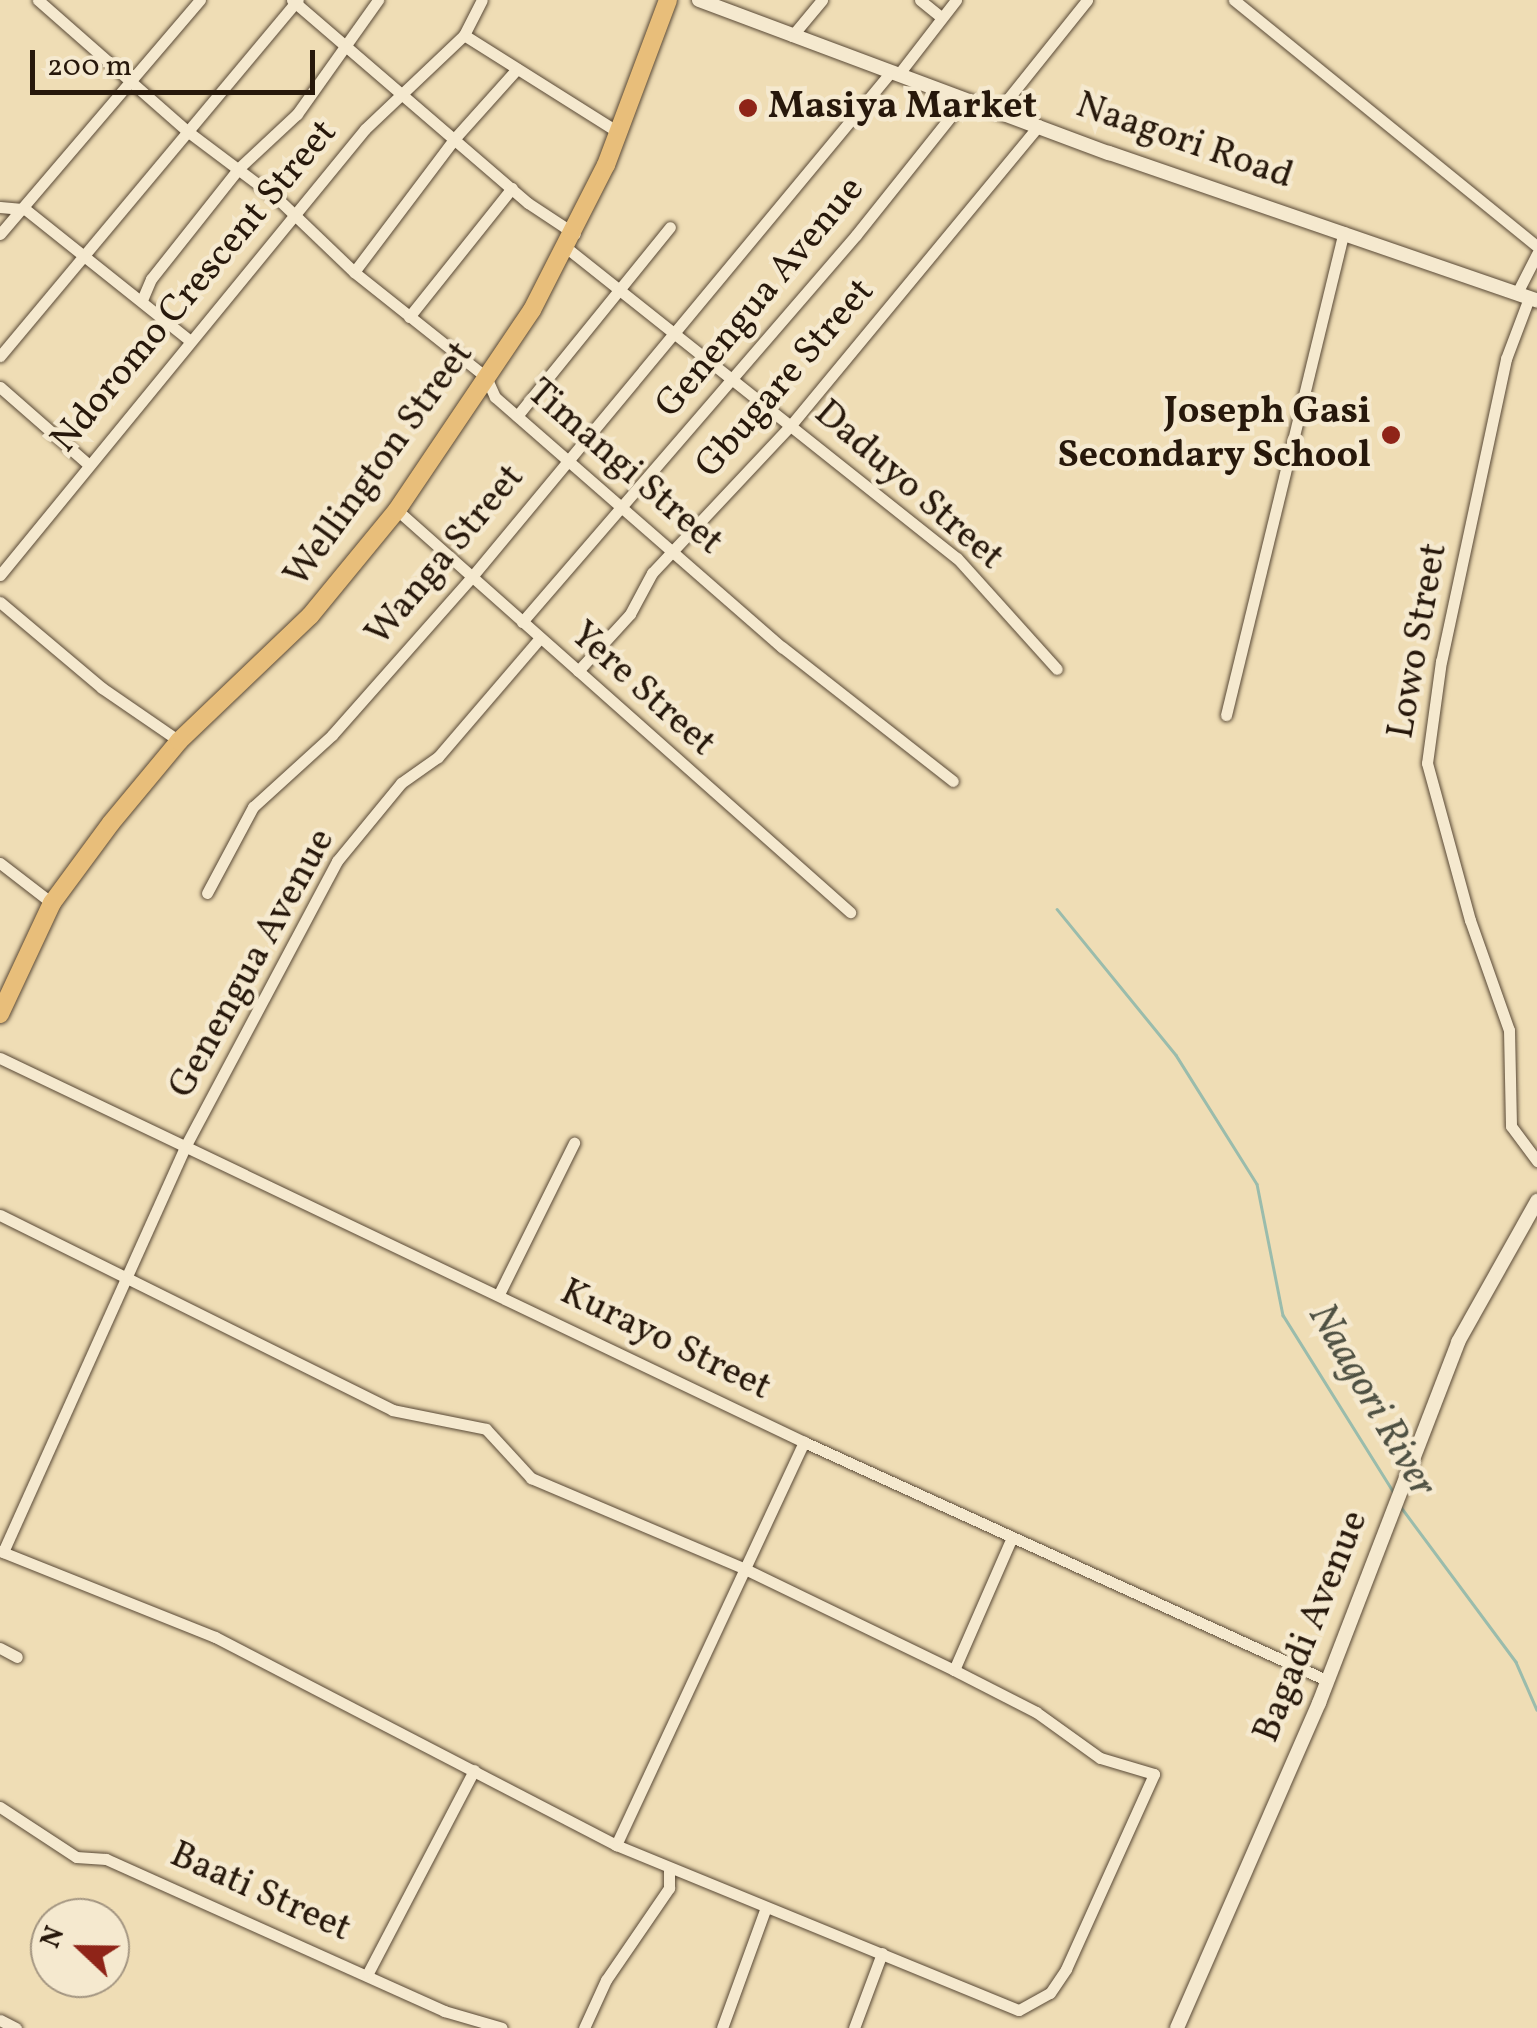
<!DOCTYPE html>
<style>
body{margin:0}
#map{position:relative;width:1537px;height:2028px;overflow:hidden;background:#efddb5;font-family:Vollkorn,serif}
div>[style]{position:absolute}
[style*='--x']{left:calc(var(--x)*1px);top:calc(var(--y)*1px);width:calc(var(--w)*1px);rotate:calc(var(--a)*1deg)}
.stream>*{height:2.5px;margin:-1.25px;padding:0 1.25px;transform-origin:1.25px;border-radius:1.25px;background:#9abcac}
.roads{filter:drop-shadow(0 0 2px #594936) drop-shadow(0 0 2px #594936)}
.minor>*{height:11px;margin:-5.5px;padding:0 5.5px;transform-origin:5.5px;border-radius:5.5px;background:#f5e9cf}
.tertiary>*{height:14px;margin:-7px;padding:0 7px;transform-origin:7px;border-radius:7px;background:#f5e9cf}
.primary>*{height:18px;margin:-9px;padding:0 9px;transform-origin:9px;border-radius:9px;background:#e8be7a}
.dots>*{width:28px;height:28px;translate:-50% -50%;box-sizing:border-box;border:5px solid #f5e9cf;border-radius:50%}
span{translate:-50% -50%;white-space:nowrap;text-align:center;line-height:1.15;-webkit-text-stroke:9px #f5e9cf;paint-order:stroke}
.poi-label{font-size:38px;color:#27180b;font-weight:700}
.left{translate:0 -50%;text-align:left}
.right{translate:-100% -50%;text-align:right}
.street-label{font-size:38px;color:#27180b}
.water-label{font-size:40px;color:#4f5143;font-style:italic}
.north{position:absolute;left:30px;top:1898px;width:100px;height:100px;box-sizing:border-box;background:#f5e9cf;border:2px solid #a39581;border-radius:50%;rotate:292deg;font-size:28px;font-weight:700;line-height:40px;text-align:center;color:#27180b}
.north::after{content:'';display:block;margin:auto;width:35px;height:45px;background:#8f2418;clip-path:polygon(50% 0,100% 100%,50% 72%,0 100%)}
.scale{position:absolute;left:30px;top:50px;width:285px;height:45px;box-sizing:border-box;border:5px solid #27180b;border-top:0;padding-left:12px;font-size:30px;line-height:35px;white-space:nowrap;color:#27180b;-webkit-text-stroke:8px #f5e9cf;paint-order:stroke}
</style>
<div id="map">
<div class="stream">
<div style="--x:1057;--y:909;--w:188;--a:50.8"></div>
<div style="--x:1176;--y:1055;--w:152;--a:57.9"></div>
<div style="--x:1257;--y:1184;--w:134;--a:78.8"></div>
<div style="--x:1283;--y:1315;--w:208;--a:58"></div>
<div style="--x:1401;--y:1507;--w:193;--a:53.4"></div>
<div style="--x:1516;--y:1662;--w:52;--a:66.4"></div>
</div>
<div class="roads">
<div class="minor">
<div style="--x:38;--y:0;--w:198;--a:41.3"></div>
<div style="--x:187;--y:131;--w:115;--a:36.9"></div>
<div style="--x:279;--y:200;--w:104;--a:43.8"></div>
<div style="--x:354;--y:272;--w:169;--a:38.5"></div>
<div style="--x:486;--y:377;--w:22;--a:66"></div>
<div style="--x:495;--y:397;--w:381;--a:41.1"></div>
<div style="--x:782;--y:647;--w:217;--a:38.1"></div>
<div style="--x:292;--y:0;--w:311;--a:40.7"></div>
<div style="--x:528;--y:203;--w:56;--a:33.4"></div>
<div style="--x:920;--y:0;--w:27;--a:39"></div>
<div style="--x:1234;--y:0;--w:390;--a:39.1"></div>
<div style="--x:464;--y:35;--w:182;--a:32.2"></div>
<div style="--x:792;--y:36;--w:47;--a:-50.2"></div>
<div style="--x:898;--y:75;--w:95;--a:-52.3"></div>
<div style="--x:999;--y:110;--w:141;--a:-51.3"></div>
<div style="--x:0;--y:207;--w:25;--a:5"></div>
<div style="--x:25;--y:209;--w:208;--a:38.6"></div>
<div style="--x:0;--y:234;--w:308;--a:-49.5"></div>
<div style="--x:568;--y:249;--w:497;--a:38.5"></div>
<div style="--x:957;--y:558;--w:149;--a:48"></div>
<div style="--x:354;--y:272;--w:168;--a:-53"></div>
<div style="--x:455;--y:138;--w:93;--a:-48.1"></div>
<div style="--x:1517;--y:293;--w:44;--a:-62.9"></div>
<div style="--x:1529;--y:298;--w:65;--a:110.7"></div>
<div style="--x:1506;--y:359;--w:309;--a:102.1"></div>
<div style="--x:1441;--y:661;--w:103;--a:97.8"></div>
<div style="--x:1427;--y:763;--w:163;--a:74.7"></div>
<div style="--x:1470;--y:920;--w:117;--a:70.5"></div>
<div style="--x:1509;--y:1030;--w:96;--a:88.8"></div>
<div style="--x:1511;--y:1126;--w:44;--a:53.4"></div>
<div style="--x:142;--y:300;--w:23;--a:-67"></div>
<div style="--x:151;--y:279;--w:142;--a:-51.6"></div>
<div style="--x:239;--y:168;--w:79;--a:-43"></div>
<div style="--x:297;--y:114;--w:140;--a:-54.6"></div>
<div style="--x:409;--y:317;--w:165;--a:-51.4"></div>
<div style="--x:0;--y:356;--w:464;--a:-50.1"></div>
<div style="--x:0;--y:387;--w:117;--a:41.2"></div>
<div style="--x:517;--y:416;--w:243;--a:-51"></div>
<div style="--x:397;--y:510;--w:606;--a:41.59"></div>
<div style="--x:0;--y:575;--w:576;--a:-50.7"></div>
<div style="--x:365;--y:129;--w:137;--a:-43.5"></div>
<div style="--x:464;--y:35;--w:39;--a:-63"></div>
<div style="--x:0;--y:602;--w:133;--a:40.1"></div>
<div style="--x:102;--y:688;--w:93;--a:34.5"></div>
<div style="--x:522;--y:622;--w:511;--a:-49.2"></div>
<div style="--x:856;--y:235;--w:152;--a:-51.4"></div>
<div style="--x:951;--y:116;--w:21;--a:-76"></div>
<div style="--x:578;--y:671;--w:77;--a:-47.6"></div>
<div style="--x:630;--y:614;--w:47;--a:-61.8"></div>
<div style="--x:652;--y:573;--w:203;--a:-46.8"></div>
<div style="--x:791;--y:425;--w:389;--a:-50.4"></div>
<div style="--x:1226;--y:715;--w:497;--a:-76.3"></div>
<div style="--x:0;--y:863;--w:66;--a:37.6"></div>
<div style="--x:207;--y:893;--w:98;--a:-61.9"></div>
<div style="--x:253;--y:807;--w:107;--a:-42.3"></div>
<div style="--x:332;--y:735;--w:208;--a:-48.5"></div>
<div style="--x:470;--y:579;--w:658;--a:-50.31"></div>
<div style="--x:0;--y:1058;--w:891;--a:25.53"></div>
<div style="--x:804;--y:1442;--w:571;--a:24.5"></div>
<div style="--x:0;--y:1215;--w:438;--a:26.4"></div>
<div style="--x:392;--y:1410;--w:96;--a:11.4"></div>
<div style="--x:486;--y:1429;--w:67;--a:47.4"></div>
<div style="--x:531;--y:1478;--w:230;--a:23"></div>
<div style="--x:743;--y:1568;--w:234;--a:25.8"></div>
<div style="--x:954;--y:1670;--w:145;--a:-66.4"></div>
<div style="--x:499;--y:1294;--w:169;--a:-63.6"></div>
<div style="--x:0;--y:1551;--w:232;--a:21.8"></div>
<div style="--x:215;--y:1637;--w:452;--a:27.4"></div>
<div style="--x:616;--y:1845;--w:435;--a:22.3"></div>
<div style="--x:1019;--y:2010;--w:35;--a:-29"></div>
<div style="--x:1050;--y:1993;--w:29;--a:-56"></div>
<div style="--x:1066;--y:1969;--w:214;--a:-65.7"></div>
<div style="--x:1154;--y:1774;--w:56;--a:-163.5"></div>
<div style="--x:1100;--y:1758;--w:79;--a:-144.3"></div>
<div style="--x:1036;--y:1712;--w:92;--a:-152.9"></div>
<div style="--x:3;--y:1552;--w:446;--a:-65.8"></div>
<div style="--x:186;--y:1145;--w:322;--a:-62"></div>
<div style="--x:337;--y:861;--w:101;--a:-50.6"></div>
<div style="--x:401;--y:783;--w:45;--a:-35.1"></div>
<div style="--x:438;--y:757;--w:155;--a:-49.4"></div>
<div style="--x:0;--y:1648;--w:19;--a:28"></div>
<div style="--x:0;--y:1807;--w:91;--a:33.3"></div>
<div style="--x:76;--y:1857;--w:30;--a:4"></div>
<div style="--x:106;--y:1859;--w:371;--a:24.2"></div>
<div style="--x:444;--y:2011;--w:60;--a:16.3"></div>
<div style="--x:616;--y:1845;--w:445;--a:-65"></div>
<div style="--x:368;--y:1973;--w:229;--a:-62.4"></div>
<div style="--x:0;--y:2020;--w:18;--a:27"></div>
<div style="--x:584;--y:2028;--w:53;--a:-65.4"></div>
<div style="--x:606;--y:1980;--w:112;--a:-55.6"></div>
<div style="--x:669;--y:1888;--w:20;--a:-90"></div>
<div style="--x:722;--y:2028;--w:126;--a:-70"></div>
<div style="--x:854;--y:2028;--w:80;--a:-69.5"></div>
</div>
<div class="tertiary">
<div style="--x:699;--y:0;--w:438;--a:20.5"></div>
<div style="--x:1109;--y:153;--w:453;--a:19"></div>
<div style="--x:1177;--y:2028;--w:355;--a:-66.4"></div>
<div style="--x:1319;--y:1703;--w:387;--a:-68.9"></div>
<div style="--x:1458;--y:1342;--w:162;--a:-60.7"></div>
</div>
<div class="primary">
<div style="--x:0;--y:1014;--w:123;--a:-64.9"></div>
<div style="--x:52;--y:903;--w:99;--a:-53.6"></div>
<div style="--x:111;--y:823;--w:107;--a:-50.3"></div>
<div style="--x:179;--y:741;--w:181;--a:-43.7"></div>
<div style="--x:310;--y:616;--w:137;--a:-50.6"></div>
<div style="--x:397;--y:510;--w:241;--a:-56"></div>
<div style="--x:532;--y:310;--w:163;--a:-63"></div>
<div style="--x:606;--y:165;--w:176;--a:-69.4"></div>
</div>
</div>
<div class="dots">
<div style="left:748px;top:108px;background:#8f2418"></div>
<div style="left:1391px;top:435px;background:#8f2418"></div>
</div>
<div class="poi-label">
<span class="left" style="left:768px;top:108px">Masiya Market</span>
<span class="right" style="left:1371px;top:435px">Joseph Gasi<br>Secondary School</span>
</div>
<div class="street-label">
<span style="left:1184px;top:142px;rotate:19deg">Naagori Road</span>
<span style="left:195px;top:287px;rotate:-50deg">Ndoromo Crescent Street</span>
<span style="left:761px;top:298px;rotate:-50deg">Genengua Avenue</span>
<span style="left:786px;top:379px;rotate:-49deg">Gbugare Street</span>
<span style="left:380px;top:465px;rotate:-54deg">Wellington Street</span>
<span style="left:624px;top:468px;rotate:41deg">Timangi Street</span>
<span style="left:908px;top:486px;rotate:41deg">Daduyo Street</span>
<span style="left:446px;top:556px;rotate:-50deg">Wanga Street</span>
<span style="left:1419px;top:641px;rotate:-80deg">Lowo Street</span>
<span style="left:642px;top:690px;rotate:42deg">Yere Street</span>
<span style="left:253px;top:964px;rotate:-61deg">Genengua Avenue</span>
<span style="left:665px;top:1341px;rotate:26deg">Kurayo Street</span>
<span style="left:1312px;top:1627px;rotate:-68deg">Bagadi Avenue</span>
<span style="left:260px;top:1893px;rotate:24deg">Baati Street</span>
</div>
<div class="water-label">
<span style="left:1371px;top:1401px;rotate:60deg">Naagori River</span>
</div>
<div class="north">N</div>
<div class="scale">200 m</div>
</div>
